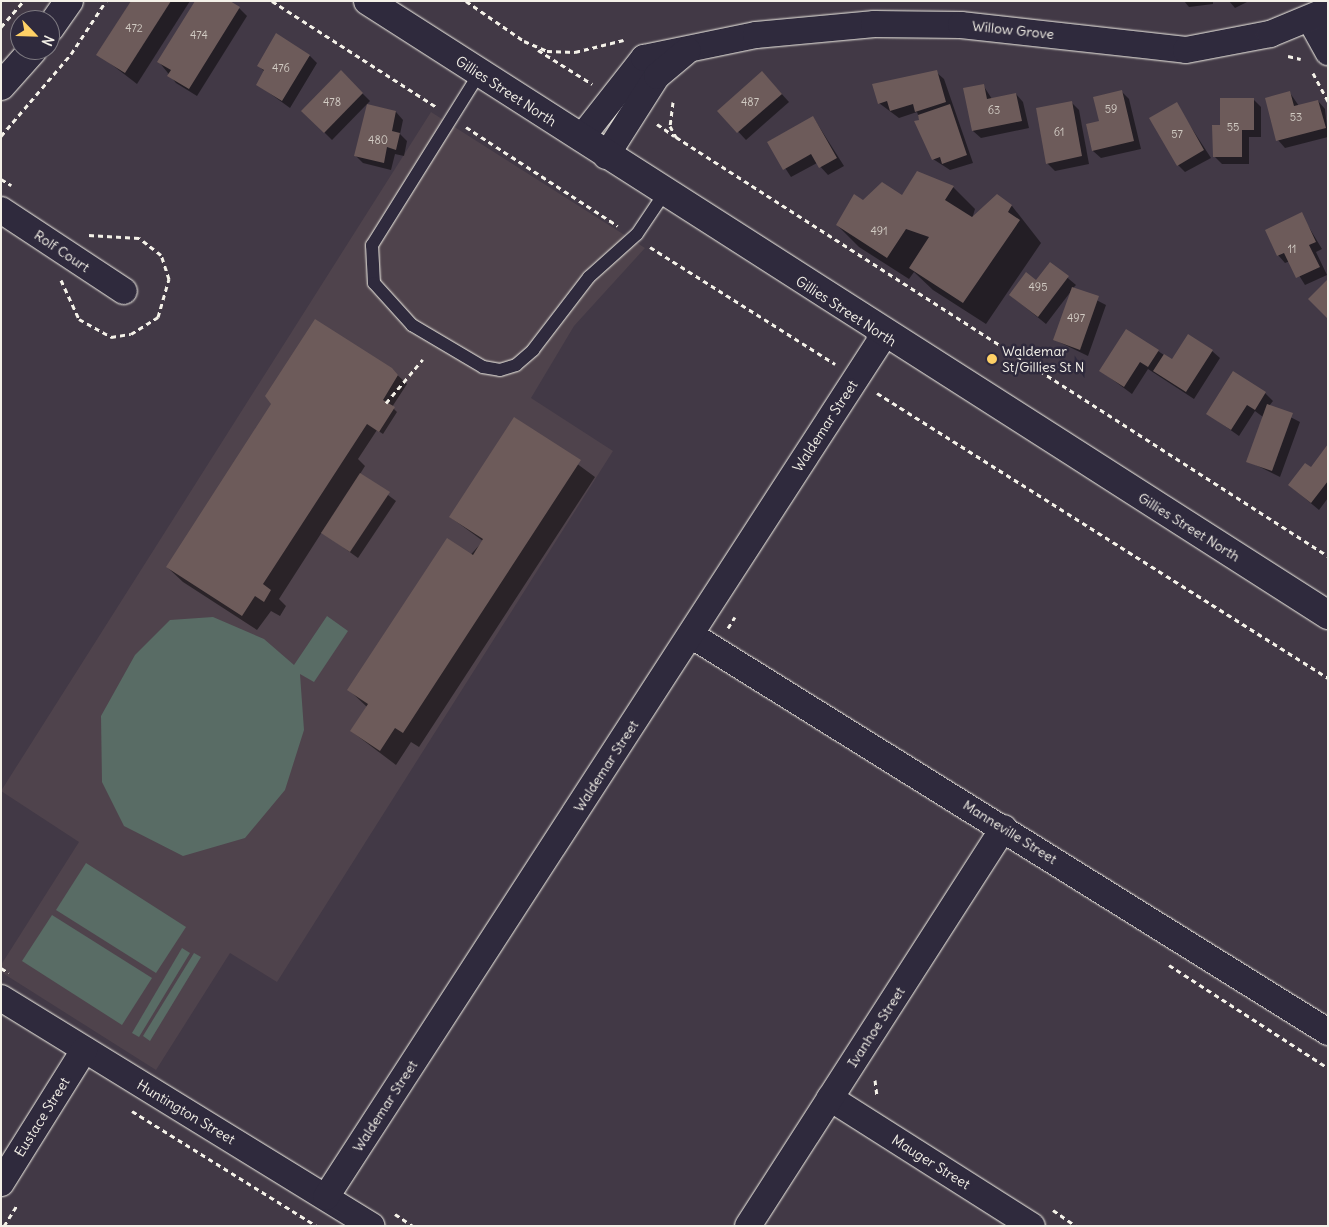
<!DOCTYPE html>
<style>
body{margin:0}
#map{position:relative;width:1329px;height:1227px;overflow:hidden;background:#423946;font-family:Delius,sans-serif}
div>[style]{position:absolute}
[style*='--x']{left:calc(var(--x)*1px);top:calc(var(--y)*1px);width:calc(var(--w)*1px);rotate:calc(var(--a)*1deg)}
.built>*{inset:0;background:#4f434c}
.green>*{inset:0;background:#596c65}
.shadow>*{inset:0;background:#0007}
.building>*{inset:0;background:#6d5b5a}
.path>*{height:3px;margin-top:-1.5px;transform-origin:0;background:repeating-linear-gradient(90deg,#f4f1e8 0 5px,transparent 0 9px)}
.roads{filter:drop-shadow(0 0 1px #f4f1e8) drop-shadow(0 0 1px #f4f1e8)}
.lane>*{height:12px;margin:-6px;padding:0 6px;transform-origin:6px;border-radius:6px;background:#2f2a3d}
.street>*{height:26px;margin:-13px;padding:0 13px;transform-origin:13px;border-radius:13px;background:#2f2a3d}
.secondary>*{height:28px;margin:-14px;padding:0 14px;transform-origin:14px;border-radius:14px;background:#2f2a3d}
.dots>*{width:14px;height:14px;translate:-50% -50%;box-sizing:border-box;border:2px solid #2f2a3d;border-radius:50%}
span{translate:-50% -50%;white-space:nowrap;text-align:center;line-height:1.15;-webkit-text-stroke:5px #2f2a3d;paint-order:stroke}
.number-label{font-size:11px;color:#d2ccc4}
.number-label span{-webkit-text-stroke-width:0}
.street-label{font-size:14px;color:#f4f1e8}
.poi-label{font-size:14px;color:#f4f1e8}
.left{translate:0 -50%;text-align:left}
.frame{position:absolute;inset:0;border:2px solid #f4f1e8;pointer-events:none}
.north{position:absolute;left:10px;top:10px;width:50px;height:50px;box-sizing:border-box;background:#2f2a3d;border:1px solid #7e7a81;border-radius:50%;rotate:114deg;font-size:14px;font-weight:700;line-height:20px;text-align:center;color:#f4f1e8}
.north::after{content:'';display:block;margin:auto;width:18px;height:22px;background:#ffd166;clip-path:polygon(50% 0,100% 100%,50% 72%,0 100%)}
</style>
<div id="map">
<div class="built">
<div style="clip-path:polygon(431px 112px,645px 248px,574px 326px,531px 398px,613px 451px,277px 982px,230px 953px,156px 1070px,1px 972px,1px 965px,79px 842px,1px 791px)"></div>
</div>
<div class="green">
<div style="clip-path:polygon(327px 616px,348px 631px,314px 682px,300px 674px,304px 730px,285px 790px,245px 838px,183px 856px,124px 826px,102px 782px,101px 716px,135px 655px,170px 620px,213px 617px,264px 639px,294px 665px)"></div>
<div style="clip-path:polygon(86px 863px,186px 927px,156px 973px,56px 910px)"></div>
<div style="clip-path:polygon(52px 915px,152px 978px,122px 1025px,22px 961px)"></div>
<div style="clip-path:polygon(182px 948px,190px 953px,139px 1037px,132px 1033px)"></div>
<div style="clip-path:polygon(194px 953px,201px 957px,150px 1041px,143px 1036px)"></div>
</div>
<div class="shadow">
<div style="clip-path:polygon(133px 1px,190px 1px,137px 84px,98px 54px)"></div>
<div style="clip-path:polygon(1184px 1px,1213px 1px,1213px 4px,1189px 7px)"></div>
<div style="clip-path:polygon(1229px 1px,1249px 1px,1235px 8px)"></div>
<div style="clip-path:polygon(239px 8px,247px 16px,197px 96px,176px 83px,159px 62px)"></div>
<div style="clip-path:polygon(310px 56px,317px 63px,290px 108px,257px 84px,265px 72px,258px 65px)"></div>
<div style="clip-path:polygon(341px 72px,370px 101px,332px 140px,303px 111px)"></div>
<div style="clip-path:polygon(936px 72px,944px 79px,973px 163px,950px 170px,933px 159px,917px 112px,899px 118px,879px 103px)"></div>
<div style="clip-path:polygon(769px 80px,789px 102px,746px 140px,719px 111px)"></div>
<div style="clip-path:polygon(983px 85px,992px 99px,1016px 94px,1023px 102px,1029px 128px,981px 138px,973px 131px)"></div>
<div style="clip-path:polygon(1121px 91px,1129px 99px,1141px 149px,1101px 158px,1093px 151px,1087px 125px,1100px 122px)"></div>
<div style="clip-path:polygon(1290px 93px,1299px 106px,1318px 101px,1325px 109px,1328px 137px,1285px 148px,1278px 140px)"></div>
<div style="clip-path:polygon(1253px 99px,1261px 107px,1261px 137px,1249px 137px,1249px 164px,1222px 164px,1214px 156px,1221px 126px)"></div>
<div style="clip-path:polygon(1071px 102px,1079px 110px,1089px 164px,1055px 171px,1047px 163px)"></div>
<div style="clip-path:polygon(1176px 104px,1211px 158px,1185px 172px,1178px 165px)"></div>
<div style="clip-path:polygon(368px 106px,396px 112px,403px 120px,400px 134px,407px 141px,404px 156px,395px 154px,391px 170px,363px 163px,356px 156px)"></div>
<div style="clip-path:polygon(813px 117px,844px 166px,828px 175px,817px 163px,791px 177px,768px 142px)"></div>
<div style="clip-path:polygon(953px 187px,975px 209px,972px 219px,1012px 206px,1041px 243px,986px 324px,933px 290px,914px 272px,909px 279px,859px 247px,837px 225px,864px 201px)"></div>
<div style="clip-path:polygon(1301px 214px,1322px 249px,1316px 252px,1327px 275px,1305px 285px,1290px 261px,1285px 263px,1278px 255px)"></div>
<div style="clip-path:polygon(1050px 263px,1076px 285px,1073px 288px,1106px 305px,1088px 356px,1055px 340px,1072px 290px,1046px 324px,1010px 295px,1036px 282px)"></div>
<div style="clip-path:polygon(1158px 351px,1173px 361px,1212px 351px,1220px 358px,1194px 399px,1148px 369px,1132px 394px,1101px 371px)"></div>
<div style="clip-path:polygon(391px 369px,407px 384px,392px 407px,397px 412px,383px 434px,377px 430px,358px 459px,365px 466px,360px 474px,396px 501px,358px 558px,322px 532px,279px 599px,286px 606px,280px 616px,271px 611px,257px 630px,183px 582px,167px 567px)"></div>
<div style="clip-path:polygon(1234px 373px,1265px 393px,1273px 401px,1269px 406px,1300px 422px,1280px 477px,1248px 461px,1263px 417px,1255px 411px,1239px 436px,1208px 414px)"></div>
<div style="clip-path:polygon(515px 418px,595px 477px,419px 747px,411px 742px,396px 765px,351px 731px,367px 707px,349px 690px,483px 541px,450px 517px)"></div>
<div style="clip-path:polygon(1328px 446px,1328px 498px,1319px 510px,1289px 485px,1311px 469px)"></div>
</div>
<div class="building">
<div style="clip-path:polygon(131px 1px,171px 1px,125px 73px,96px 55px)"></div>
<div style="clip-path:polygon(195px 1px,230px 1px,240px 7px,189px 89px,167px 76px,171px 70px,157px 62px)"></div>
<div style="clip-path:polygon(276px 33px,310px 55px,282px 101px,256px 85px,264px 70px,257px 66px)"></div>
<div style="clip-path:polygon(341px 70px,363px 93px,324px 133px,301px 111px)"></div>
<div style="clip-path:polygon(937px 70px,946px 102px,915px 112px,913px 104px,890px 111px,887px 101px,878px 104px,872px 84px)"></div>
<div style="clip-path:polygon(762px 71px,782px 94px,737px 133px,717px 111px)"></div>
<div style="clip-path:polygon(984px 84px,987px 99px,1016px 93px,1022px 121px,972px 131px,963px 88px)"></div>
<div style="clip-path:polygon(1122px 90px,1134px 141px,1092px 151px,1086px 124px,1099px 121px,1093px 97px)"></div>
<div style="clip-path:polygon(1290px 91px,1294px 106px,1318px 100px,1326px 128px,1276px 141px,1265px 98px)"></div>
<div style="clip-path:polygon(1220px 98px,1254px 98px,1254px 130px,1242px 130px,1242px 157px,1213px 157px,1212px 125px,1220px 125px)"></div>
<div style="clip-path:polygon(1072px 101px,1082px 156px,1046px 164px,1036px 108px)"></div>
<div style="clip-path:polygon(1177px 102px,1204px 150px,1177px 166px,1149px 118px)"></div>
<div style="clip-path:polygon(367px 104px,396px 111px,392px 131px,400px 133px,396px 150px,387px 147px,384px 163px,354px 156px)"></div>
<div style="clip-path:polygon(950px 104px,967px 155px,942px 164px,940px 157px,932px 160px,914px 121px,919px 120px,918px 115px)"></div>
<div style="clip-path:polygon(813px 116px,837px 158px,819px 168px,811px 154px,783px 170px,767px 142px)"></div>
<div style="clip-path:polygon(917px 171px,954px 186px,945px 200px,972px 217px,997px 194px,1012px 205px,1008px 212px,1020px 220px,963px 303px,909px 268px,929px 237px,906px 229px,887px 258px,836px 225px,854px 194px,863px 200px,882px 182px,902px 195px)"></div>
<div style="clip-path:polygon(1302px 212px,1316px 242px,1309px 245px,1320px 267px,1296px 278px,1284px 253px,1277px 256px,1265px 230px)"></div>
<div style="clip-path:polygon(1050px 262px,1069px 276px,1038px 317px,1009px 295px,1026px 272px,1036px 280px)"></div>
<div style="clip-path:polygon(1328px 279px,1328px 319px,1308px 299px)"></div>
<div style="clip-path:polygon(1072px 287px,1099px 296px,1080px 350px,1053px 340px)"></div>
<div style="clip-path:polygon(315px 319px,392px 368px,398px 375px,383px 400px,395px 407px,379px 432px,367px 424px,263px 584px,271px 590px,264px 602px,255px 596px,242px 616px,166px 567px,271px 404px,265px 396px)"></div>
<div style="clip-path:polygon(1126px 329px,1159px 350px,1148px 367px,1140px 362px,1124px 387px,1099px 371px)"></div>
<div style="clip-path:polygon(1188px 334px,1213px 350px,1186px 392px,1153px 371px,1164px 354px,1172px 359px)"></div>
<div style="clip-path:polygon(1233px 371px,1266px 392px,1255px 410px,1247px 405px,1231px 430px,1206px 414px)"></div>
<div style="clip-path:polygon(1267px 404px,1293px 413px,1272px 471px,1246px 462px)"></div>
<div style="clip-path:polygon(514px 417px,581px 460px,403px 733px,395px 728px,380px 751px,350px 731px,368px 704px,347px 690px,447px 538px,473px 555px,483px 539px,449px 517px)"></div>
<div style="clip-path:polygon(1328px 444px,1328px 481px,1311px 503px,1288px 485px,1305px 463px,1311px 467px)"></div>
<div style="clip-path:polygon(360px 473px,390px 492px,350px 552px,321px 533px)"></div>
</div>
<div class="path">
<div style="--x:272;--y:1;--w:197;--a:32.8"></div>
<div style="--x:466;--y:1;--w:70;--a:34.6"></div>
<div style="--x:524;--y:41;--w:25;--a:23"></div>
<div style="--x:547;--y:51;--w:28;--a:2"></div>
<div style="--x:575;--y:52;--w:50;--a:-13.8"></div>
<div style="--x:1;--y:27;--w:35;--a:-49"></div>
<div style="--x:538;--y:50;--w:64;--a:32.2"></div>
<div style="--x:1288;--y:56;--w:13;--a:13"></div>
<div style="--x:1313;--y:73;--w:32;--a:62"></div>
<div style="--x:673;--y:102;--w:24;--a:97"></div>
<div style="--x:670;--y:126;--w:13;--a:61"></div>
<div style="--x:676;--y:137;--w:775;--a:32.73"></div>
<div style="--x:657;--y:124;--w:21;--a:35"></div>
<div style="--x:466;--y:127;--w:181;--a:33.1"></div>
<div style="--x:1;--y:136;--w:108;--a:-49.5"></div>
<div style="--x:71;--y:54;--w:64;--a:-56.6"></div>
<div style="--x:1;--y:179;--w:12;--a:31"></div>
<div style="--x:650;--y:247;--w:219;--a:32.3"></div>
<div style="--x:61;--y:280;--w:43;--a:65.2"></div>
<div style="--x:79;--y:319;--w:37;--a:29"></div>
<div style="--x:111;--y:337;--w:20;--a:-9"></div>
<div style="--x:131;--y:334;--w:32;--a:-32"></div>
<div style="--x:158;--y:317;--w:40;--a:-74"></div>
<div style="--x:169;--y:279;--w:25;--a:-108"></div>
<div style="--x:161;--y:255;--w:28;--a:-142"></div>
<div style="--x:139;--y:238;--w:51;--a:-176.6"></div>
<div style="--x:877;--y:393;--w:534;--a:32.29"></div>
<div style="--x:386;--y:403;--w:57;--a:-49.9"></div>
<div style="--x:728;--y:628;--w:13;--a:-58"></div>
<div style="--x:1169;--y:965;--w:189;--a:32.9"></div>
<div style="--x:1;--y:968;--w:9;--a:32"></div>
<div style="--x:875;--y:1080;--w:17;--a:83"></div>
<div style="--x:132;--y:1111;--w:218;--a:31.9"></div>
<div style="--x:1053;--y:1210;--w:28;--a:35"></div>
<div style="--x:395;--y:1214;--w:22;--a:34"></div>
<div style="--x:4;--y:1226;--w:26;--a:-58"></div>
</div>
<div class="roads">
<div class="lane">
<div style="--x:479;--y:74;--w:202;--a:122"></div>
<div style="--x:372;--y:245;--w:38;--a:87"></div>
<div style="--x:374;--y:283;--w:57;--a:47.9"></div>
<div style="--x:412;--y:325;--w:82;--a:30.6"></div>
<div style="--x:483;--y:367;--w:17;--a:10"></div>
<div style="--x:500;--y:370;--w:17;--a:-17"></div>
<div style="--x:516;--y:365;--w:23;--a:-41"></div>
<div style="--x:533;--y:350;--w:92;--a:-52.5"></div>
<div style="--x:589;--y:277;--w:64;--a:-41.9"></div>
<div style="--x:637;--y:234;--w:48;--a:-56"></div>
</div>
<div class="street">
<div style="--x:1310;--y:19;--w:38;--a:61"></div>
<div style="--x:581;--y:138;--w:102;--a:-51.8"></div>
<div style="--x:644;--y:58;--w:114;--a:-11.6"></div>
<div style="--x:756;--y:35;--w:119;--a:-5.3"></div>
<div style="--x:874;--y:24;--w:87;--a:0.7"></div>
<div style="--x:961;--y:25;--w:226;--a:6.3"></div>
<div style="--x:1186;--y:50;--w:86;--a:-10.8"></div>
<div style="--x:1270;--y:34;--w:63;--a:-22.5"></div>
<div style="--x:606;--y:156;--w:95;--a:-57.5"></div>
<div style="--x:657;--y:76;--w:40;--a:-40"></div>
<div style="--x:1;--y:210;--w:147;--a:33.4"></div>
<div style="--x:691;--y:635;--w:751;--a:31.93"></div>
<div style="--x:1;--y:998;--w:435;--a:31.6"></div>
<div style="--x:830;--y:1098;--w:239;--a:32.4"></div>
<div style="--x:1;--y:1183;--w:157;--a:-58"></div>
<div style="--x:326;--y:1197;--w:1027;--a:-57.08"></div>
<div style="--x:748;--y:1226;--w:473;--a:-57.3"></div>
</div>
<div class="secondary">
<div style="--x:368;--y:1;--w:1140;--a:32.6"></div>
<div style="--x:50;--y:28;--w:33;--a:-55"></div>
<div style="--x:1;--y:86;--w:48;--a:-48.4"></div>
</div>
</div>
<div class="dots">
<div style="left:992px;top:359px;background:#ffd166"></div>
</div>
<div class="number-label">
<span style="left:134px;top:28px">472</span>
<span style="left:199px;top:35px">474</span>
<span style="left:281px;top:68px">476</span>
<span style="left:332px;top:102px">478</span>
<span style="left:750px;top:102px">487</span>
<span style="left:1111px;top:109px">59</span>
<span style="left:994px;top:110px">63</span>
<span style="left:1296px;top:117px">53</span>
<span style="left:1233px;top:127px">55</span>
<span style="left:1059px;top:132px">61</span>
<span style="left:1177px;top:134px">57</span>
<span style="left:378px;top:140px">480</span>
<span style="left:879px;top:231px">491</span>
<span style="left:1292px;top:249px">11</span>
<span style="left:1038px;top:287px">495</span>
<span style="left:1076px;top:318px">497</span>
</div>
<div class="street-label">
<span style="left:1013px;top:30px;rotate:6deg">Willow Grove</span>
<span style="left:506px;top:91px;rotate:33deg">Gillies Street North</span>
<span style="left:62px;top:251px;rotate:34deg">Rolf Court</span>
<span style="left:846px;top:311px;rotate:33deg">Gillies Street North</span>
<span style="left:825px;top:426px;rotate:-57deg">Waldemar Street</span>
<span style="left:1189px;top:527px;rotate:32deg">Gillies Street North</span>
<span style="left:606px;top:766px;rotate:-57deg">Waldemar Street</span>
<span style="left:1010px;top:832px;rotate:32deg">Manneville Street</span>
<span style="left:876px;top:1027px;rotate:-57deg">Ivanhoe Street</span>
<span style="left:385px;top:1106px;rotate:-57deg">Waldemar Street</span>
<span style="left:186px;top:1112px;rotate:31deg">Huntington Street</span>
<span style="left:42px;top:1117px;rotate:-58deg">Eustace Street</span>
<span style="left:931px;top:1162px;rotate:32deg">Mauger Street</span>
</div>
<div class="poi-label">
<span class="left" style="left:1002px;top:359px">Waldemar<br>St/Gillies St N</span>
</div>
<div class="frame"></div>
<div class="north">N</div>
</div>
